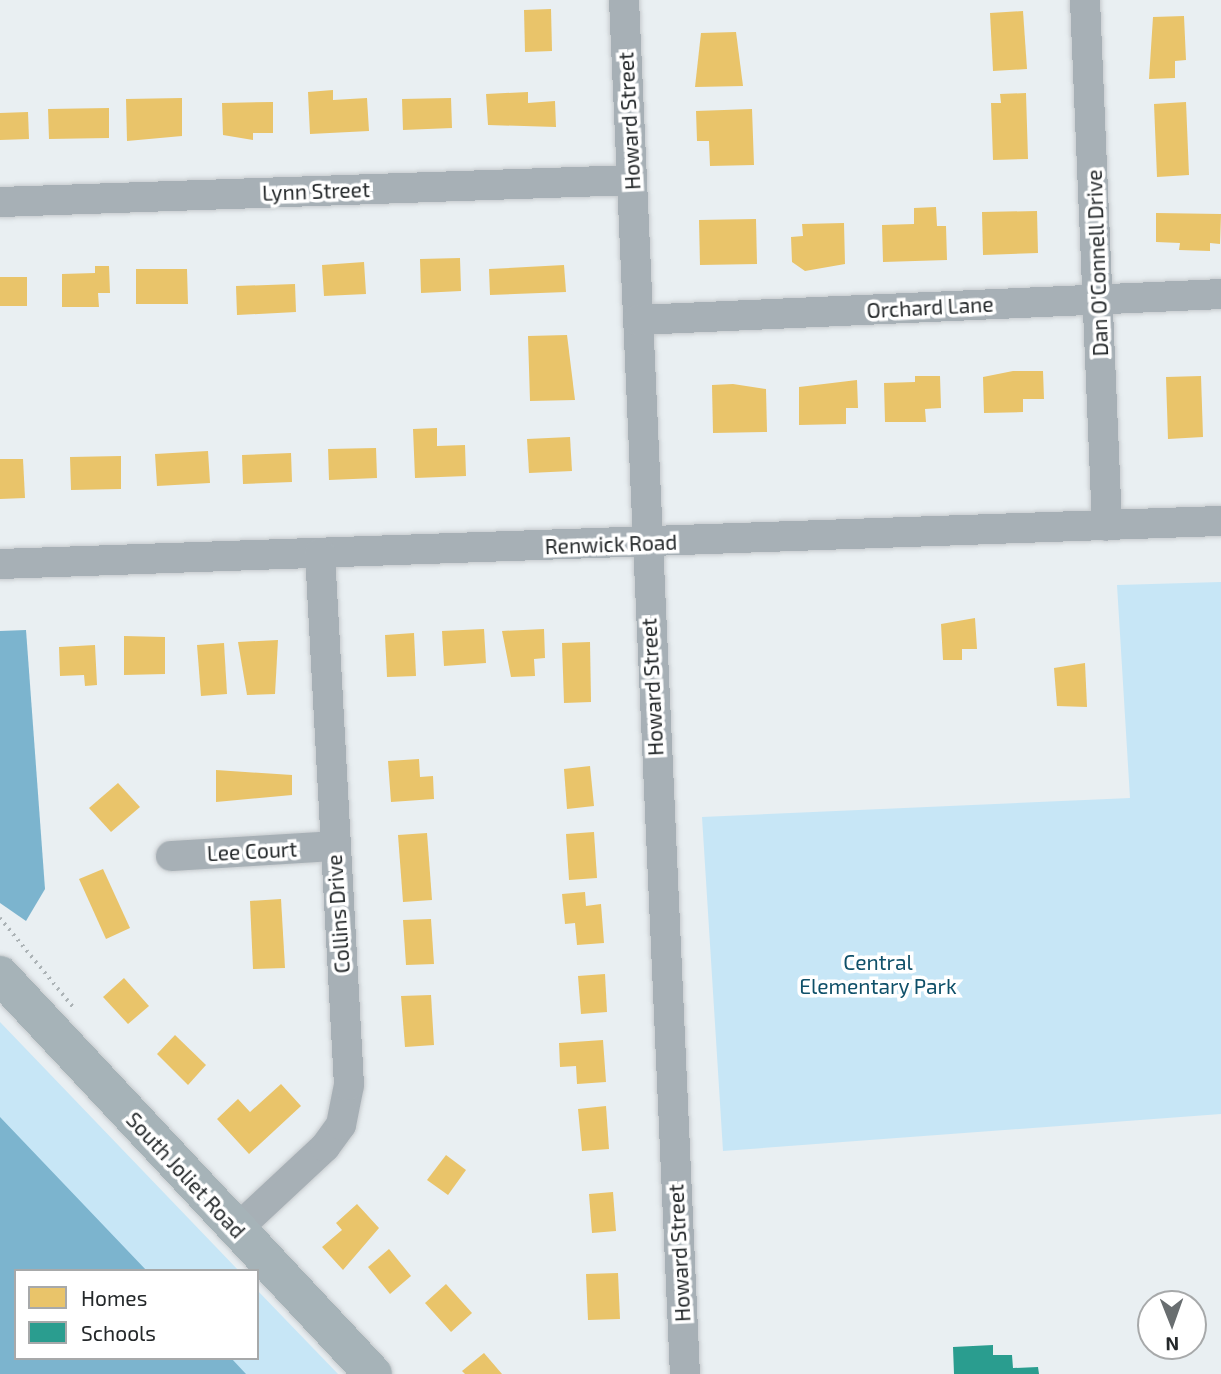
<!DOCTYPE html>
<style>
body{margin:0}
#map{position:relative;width:1221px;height:1374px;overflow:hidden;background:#e9eff2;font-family:"Exo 2",sans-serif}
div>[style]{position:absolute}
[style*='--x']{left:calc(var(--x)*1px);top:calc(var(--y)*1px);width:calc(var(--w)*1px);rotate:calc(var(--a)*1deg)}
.green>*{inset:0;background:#c7e6f6}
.water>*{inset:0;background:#7cb4ce}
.homes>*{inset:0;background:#e9c46a}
.schools>*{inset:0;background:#2a9d8f}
.path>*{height:3.5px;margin-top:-1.75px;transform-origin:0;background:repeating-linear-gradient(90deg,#acb3b6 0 2px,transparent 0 7px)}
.roads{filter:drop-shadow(0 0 2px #c6cacd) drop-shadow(0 0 2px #c6cacd)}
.minor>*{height:30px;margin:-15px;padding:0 15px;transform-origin:15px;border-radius:15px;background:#a7b0b6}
.major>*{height:38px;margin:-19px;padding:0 19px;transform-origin:19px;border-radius:19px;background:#a6b3b8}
span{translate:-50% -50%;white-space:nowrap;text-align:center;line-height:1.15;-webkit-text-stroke:7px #fff;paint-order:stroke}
.street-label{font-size:21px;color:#24282a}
.park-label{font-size:21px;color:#0f5069}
.legend{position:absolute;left:14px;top:1269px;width:245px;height:91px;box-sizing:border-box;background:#fff;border:2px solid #a7a9aa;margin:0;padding:9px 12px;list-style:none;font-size:21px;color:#24282a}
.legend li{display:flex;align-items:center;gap:14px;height:35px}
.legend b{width:35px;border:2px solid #a7a9aa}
.north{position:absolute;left:1137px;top:1290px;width:70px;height:70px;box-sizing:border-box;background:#fff;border:2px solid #a7a9aa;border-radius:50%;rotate:179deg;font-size:19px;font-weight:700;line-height:28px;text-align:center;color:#24282a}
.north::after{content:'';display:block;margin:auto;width:24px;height:32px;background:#696e70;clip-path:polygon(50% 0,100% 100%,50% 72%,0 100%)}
</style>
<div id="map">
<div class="green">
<div style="clip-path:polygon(1221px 582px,1221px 1114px,723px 1151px,702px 817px,1130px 798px,1117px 585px)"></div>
<div style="clip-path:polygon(0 1022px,239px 1271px,16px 1271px,16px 1358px,257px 1358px,257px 1290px,338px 1374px,0 1374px)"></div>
</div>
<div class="water">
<div style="clip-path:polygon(26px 630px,45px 889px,26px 921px,0 903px,0 631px)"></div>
<div style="clip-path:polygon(0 1117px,147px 1271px,16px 1271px,16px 1358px,231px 1358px,246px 1374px,0 1374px)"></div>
</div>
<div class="homes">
<div style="clip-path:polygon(551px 9px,552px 51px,525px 52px,524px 10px)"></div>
<div style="clip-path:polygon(1023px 11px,1027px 69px,993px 71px,990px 13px)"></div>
<div style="clip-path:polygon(1184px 16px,1186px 60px,1175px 61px,1175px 78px,1149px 79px,1153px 17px)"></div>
<div style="clip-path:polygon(736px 32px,743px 86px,695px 87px,701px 33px)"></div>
<div style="clip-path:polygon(333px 90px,333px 100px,367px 98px,369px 131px,310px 134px,308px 92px)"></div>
<div style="clip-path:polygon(528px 92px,528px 103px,555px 101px,556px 127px,488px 125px,486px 94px)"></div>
<div style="clip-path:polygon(1026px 93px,1028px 159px,993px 160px,991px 103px,1001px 103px,1000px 94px)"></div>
<div style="clip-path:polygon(182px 98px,182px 136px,127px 141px,126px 99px)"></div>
<div style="clip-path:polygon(451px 98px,452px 128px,403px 130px,402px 99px)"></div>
<div style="clip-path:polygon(273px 102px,273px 133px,253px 133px,253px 140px,223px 135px,222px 103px)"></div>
<div style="clip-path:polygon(1186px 102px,1189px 175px,1157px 177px,1154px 104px)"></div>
<div style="clip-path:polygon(109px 108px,109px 138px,49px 139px,48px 109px)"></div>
<div style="clip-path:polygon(752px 109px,754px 165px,710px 166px,709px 141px,697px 141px,696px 111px)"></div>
<div style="clip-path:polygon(28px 112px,29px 139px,0 140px,0 113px)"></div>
<div style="clip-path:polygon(936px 207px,937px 226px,946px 226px,947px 260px,883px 262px,882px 225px,914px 224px,914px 208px)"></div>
<div style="clip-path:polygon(1037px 211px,1038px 253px,983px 255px,982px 212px)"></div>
<div style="clip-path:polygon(1156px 213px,1221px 214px,1220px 244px,1210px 243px,1210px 251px,1179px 250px,1180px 243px,1156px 242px)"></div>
<div style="clip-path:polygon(756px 219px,757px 264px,700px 265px,699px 220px)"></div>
<div style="clip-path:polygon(844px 223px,845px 264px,805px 271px,792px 262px,791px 237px,803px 236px,802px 224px)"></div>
<div style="clip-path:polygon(460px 258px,461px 291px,421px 293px,420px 259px)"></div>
<div style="clip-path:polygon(364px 262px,366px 294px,324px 296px,322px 265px)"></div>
<div style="clip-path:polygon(564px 265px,566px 292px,490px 295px,489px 269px)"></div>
<div style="clip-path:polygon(95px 266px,109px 266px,110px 293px,98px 293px,99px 307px,62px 307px,62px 274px,95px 273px)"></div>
<div style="clip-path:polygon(136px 269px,187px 269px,188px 304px,136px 304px)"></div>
<div style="clip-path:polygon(0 277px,27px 277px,27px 306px,0 306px)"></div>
<div style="clip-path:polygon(295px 284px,296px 312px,237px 315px,236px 286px)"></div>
<div style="clip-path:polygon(567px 335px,575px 400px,530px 401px,528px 336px)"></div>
<div style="clip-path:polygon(1013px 371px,1043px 371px,1044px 399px,1023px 399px,1023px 412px,984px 413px,983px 377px)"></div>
<div style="clip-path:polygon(915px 376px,940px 376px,941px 408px,925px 409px,926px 422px,885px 422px,884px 383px,915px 382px)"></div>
<div style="clip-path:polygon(1201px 376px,1203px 437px,1168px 439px,1166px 377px)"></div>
<div style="clip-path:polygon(857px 380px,858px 408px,846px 408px,846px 424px,799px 425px,799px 387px)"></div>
<div style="clip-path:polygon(733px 384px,766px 389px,767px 432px,713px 433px,712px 385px)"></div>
<div style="clip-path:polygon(437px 428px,437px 446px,465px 445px,466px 476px,415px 478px,413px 429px)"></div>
<div style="clip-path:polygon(570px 437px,572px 471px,529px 473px,527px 439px)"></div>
<div style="clip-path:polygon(376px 448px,377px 478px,329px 480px,328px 449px)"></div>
<div style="clip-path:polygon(208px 451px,210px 483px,157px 486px,155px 454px)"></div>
<div style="clip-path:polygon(291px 453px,292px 482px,243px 484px,242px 455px)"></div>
<div style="clip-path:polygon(121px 456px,121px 489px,71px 490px,70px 457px)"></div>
<div style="clip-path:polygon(0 459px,23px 459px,25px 498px,0 499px)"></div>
<div style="clip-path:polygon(975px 618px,977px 649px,962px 649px,962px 660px,943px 660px,941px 624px)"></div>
<div style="clip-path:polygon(484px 629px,486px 663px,444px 666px,442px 631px)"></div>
<div style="clip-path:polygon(544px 629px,545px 658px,534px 659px,535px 676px,511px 677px,502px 631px)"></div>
<div style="clip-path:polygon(414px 633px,416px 676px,387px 677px,385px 635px)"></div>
<div style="clip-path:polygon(124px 636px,165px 637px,165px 674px,124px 675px)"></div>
<div style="clip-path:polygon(278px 640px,275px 694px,247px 695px,238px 642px)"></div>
<div style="clip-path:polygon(590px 642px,591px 702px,564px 703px,562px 643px)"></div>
<div style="clip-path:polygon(224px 643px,227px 694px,201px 696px,197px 645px)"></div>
<div style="clip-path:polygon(95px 645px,97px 685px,85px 686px,84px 675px,60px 676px,59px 647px)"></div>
<div style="clip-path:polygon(1085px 663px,1087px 707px,1057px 706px,1054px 668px)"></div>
<div style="clip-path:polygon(419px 759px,420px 777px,433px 776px,434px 799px,391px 802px,388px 761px)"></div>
<div style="clip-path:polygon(590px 766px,594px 806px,567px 809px,564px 769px)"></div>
<div style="clip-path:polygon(216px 770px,292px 775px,292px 795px,216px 802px)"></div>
<div style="clip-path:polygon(118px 783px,140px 807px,111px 832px,89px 808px)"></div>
<div style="clip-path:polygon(594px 832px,597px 878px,569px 880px,566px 834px)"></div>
<div style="clip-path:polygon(427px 833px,432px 900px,403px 902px,398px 835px)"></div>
<div style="clip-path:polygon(103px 869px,130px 928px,106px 939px,79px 879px)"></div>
<div style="clip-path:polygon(585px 892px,586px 906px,601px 904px,604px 943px,577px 945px,575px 923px,565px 924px,562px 894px)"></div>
<div style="clip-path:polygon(281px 899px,285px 968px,253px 969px,250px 901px)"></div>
<div style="clip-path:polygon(431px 919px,434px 964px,406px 965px,403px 920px)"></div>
<div style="clip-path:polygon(605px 974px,607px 1012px,581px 1014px,578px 976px)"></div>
<div style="clip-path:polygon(124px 978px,149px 1006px,128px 1024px,103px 997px)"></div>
<div style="clip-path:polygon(431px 995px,434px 1045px,405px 1047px,401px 996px)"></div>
<div style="clip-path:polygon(175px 1035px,206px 1065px,188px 1085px,157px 1054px)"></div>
<div style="clip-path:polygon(603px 1040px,606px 1082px,577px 1084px,576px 1066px,560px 1067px,559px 1043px)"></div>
<div style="clip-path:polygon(281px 1084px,301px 1106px,249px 1154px,217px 1119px,238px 1099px,250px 1112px)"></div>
<div style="clip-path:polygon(606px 1106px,609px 1149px,582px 1151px,578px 1109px)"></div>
<div style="clip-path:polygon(446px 1155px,466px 1170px,448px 1195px,427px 1180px)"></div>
<div style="clip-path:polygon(613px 1192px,616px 1231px,592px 1233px,589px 1194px)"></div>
<div style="clip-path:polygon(357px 1204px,379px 1228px,343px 1270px,322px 1247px,342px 1230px,336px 1223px)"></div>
<div style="clip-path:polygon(389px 1249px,411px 1276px,390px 1294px,368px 1267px)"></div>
<div style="clip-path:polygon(618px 1273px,620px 1319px,588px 1320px,586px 1274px)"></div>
<div style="clip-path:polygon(446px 1284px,472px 1313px,451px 1332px,425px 1303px)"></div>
<div style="clip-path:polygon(484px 1353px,502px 1374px,465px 1374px,462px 1371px)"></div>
</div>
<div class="schools">
<div style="clip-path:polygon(993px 1345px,993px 1355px,1012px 1355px,1013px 1368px,1038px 1367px,1039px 1374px,954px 1374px,953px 1347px)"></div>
</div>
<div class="path">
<div style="--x:0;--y:918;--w:117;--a:50.6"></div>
</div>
<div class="roads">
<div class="minor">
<div style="--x:624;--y:0;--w:1375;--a:87.46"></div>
<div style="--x:1085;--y:0;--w:526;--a:87.6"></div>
<div style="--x:0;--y:202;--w:632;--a:-1.99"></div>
<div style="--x:638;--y:320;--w:584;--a:-2.55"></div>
<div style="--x:0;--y:564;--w:1222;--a:-2.02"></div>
<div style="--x:171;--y:856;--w:163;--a:-3.5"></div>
<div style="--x:236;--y:1230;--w:122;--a:-43"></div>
<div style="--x:325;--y:1147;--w:27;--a:-54"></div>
<div style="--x:341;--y:1125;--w:41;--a:-78.7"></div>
<div style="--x:349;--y:1085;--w:533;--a:-93.12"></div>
</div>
<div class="major">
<div style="--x:0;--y:975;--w:546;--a:46.93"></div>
</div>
</div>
<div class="street-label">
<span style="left:629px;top:121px;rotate:-93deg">Howard Street</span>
<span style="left:316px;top:191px;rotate:-2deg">Lynn Street</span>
<span style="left:1097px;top:263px;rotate:-92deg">Dan O'Connell Drive</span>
<span style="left:930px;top:307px;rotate:-3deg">Orchard Lane</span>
<span style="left:611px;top:544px;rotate:-2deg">Renwick Road</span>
<span style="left:652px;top:687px;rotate:-93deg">Howard Street</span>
<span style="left:252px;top:851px;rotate:-3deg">Lee Court</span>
<span style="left:338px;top:914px;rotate:-94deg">Collins Drive</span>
<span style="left:186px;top:1175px;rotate:47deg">South Joliet Road</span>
<span style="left:679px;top:1253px;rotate:-93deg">Howard Street</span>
</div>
<div class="park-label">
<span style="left:878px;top:974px">Central<br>Elementary Park</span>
</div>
<ul class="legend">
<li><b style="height:19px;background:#e9c46a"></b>Homes</li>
<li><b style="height:19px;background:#2a9d8f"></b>Schools</li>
</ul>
<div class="north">N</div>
</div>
